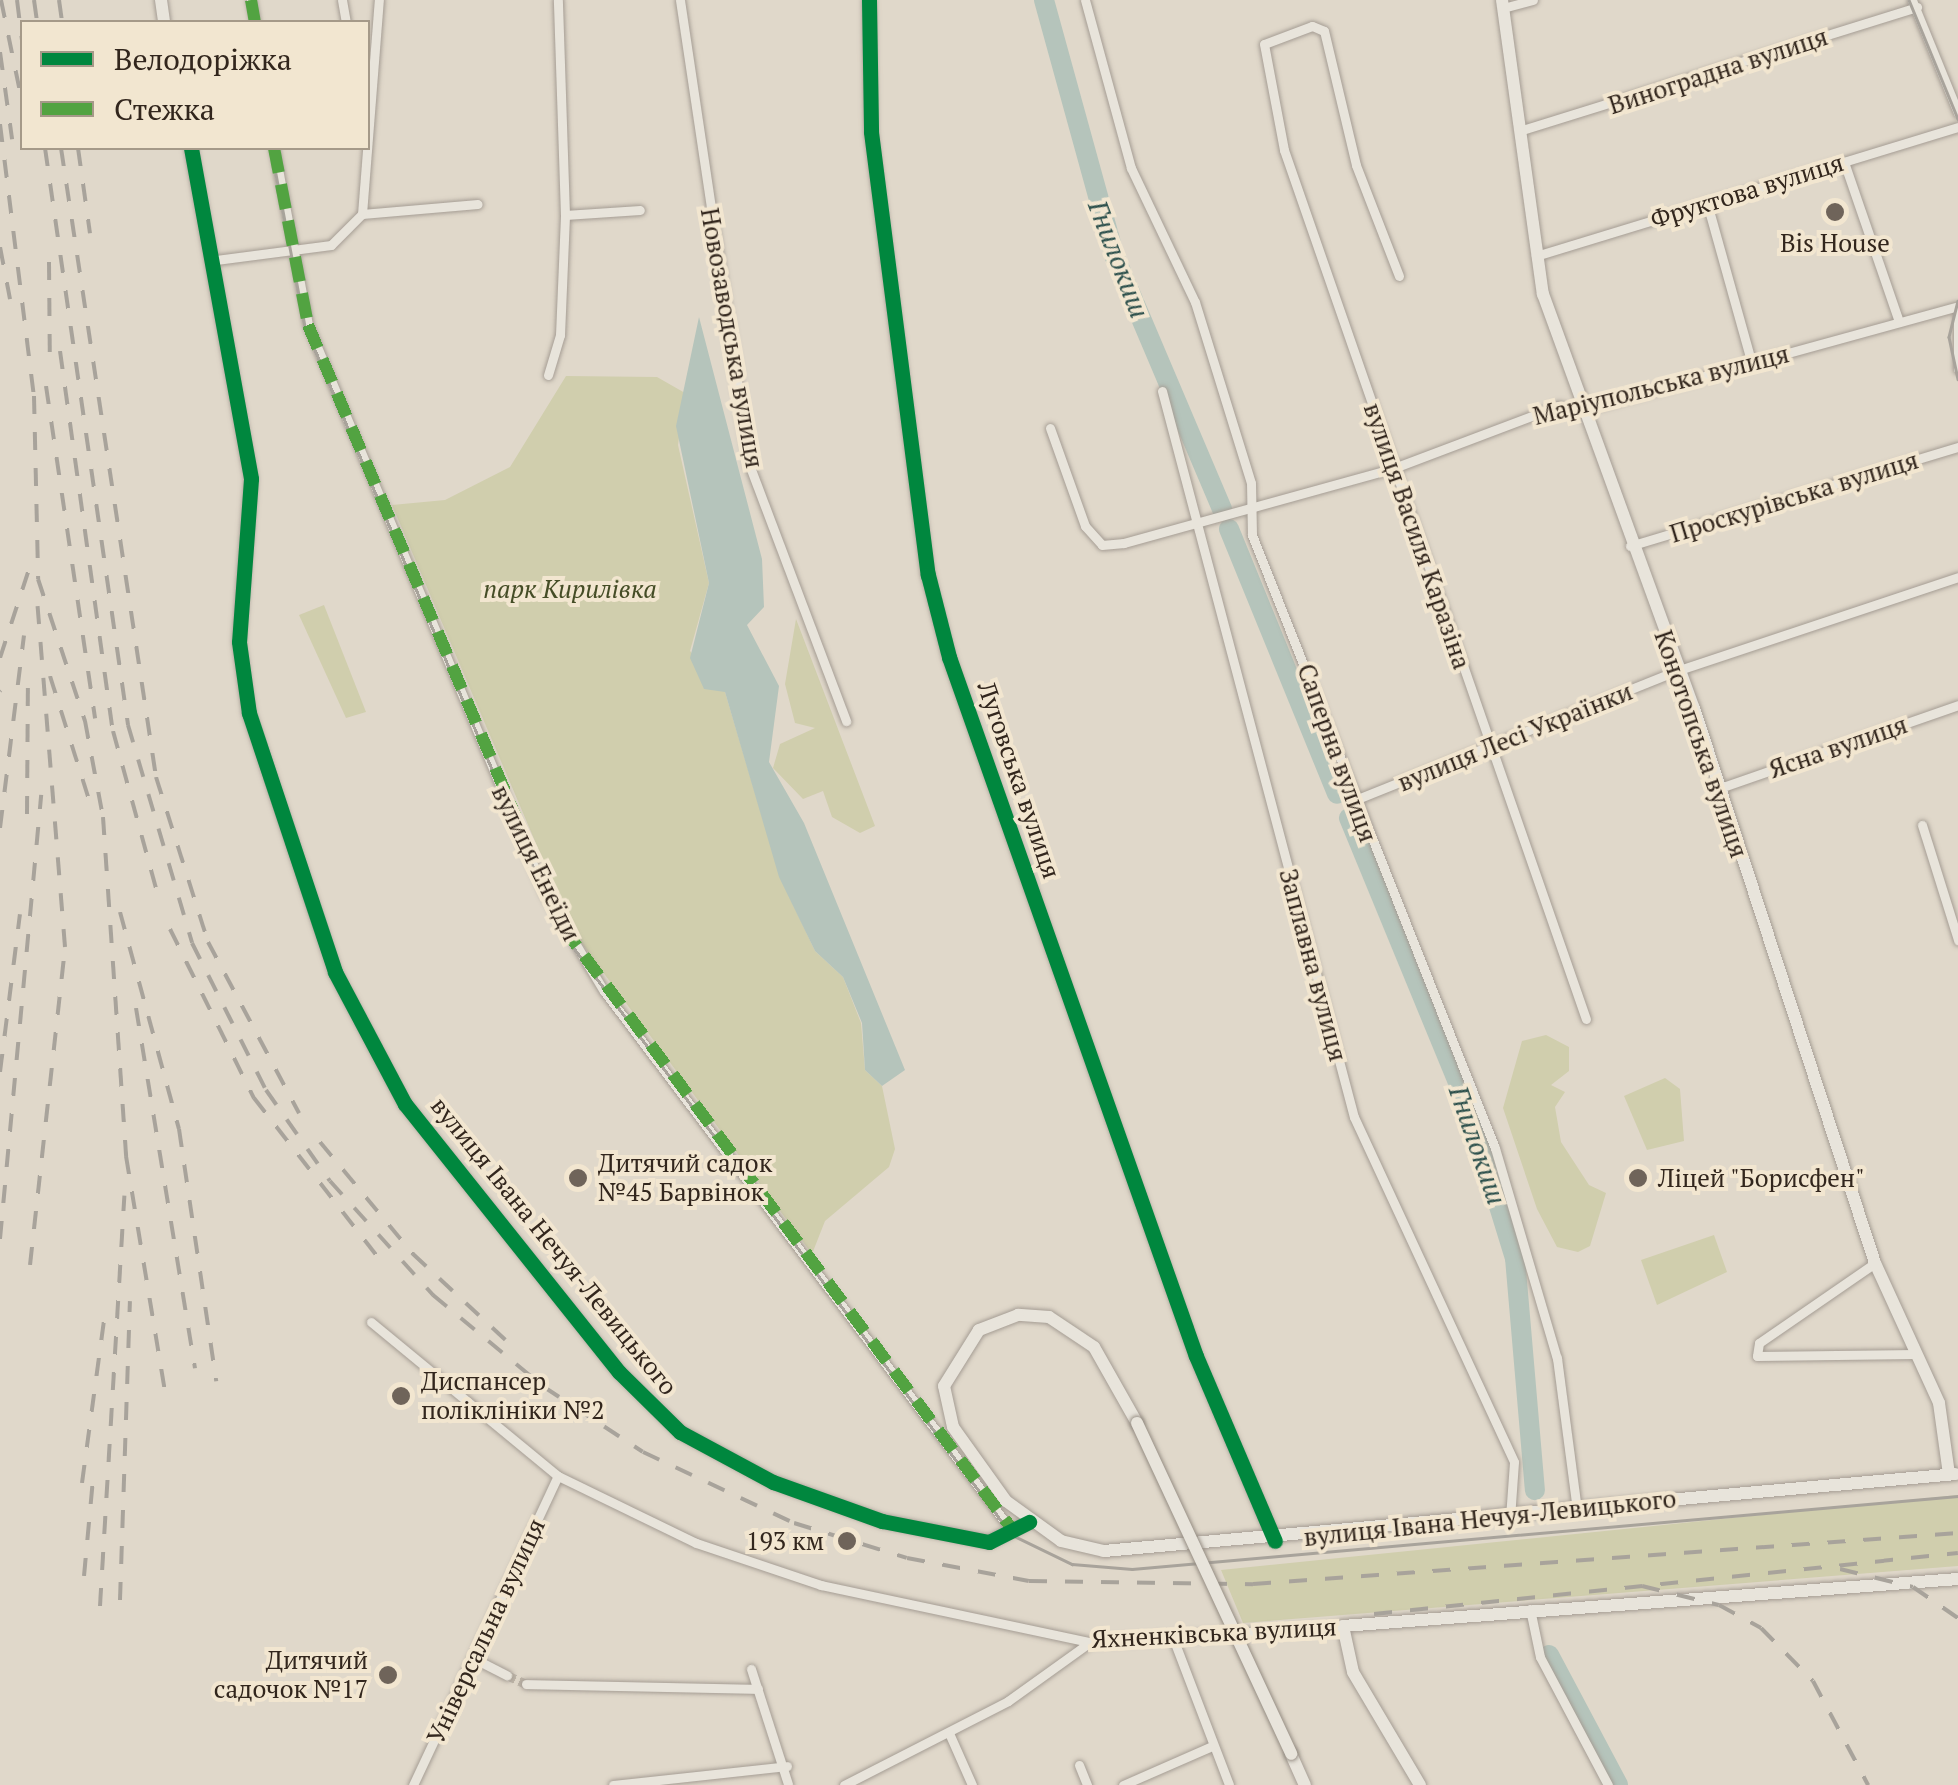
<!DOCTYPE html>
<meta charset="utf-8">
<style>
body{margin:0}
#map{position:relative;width:1958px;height:1785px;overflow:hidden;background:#e0d8ca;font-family:"PT Serif",serif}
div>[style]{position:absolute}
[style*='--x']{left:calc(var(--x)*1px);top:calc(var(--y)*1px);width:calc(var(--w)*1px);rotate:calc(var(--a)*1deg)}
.green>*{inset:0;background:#d0cead}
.water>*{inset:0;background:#b5c4bb}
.river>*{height:20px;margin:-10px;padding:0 10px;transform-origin:10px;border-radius:10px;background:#b5c4bb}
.street-tunnel>*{height:9px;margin-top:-4.5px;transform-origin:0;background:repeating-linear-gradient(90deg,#bdb4a7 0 9px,transparent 0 13.5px)}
.roads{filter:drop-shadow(0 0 2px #a59d94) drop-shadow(0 0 2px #a59d94)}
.street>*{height:9px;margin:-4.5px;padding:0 4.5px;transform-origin:4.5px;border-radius:4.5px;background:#e8e4db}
.secondary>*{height:12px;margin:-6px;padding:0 6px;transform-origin:6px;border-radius:6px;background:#e8e4db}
.tram>*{height:2.5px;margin:-1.25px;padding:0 1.25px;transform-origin:1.25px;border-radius:1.25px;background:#a8a39b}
.rail>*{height:4px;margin-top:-2px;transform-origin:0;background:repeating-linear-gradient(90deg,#a8a39b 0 18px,transparent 0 36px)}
.bridges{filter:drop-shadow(0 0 2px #958d83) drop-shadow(0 0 2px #958d83)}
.secondary-bridge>*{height:12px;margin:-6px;padding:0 6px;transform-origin:6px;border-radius:6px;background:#e8e4db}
.quiet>*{height:12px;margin-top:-6px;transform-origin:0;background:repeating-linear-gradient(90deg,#52a341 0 25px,transparent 0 37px)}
.cycleway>*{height:15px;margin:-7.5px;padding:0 7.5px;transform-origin:7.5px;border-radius:7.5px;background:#00873e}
.dots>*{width:28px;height:28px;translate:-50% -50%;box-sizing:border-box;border:5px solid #f2e6d0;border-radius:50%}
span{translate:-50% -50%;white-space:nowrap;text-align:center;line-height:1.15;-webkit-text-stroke:8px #f2e6d0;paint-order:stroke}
.street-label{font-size:25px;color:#32261d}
.poi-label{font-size:25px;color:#32261d}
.left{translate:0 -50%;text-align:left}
.right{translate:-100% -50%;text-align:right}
.park-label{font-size:25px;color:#454d26;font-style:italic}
.water-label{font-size:28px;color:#2e514d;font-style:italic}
.legend{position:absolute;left:20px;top:20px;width:350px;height:130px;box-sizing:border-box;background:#f2e6d0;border:2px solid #a59988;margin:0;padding:12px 18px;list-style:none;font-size:30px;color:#32261d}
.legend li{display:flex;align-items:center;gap:20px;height:50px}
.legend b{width:50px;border:2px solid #a59988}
</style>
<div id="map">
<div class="green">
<div style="clip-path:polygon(566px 376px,657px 377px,685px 393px,678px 445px,709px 583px,690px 651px,725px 692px,780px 877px,815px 951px,843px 977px,861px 1023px,865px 1070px,882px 1086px,895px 1149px,889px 1167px,825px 1221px,812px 1254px,574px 933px,392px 505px,445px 500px,510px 467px)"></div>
<div style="clip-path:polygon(324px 605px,366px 712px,346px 718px,299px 615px)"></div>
<div style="clip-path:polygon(796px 619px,875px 826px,860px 833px,832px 817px,823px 791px,803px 799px,773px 768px,780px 744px,815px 728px,795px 723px,785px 684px)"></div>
<div style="clip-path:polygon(1546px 1035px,1569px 1047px,1569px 1071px,1551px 1085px,1565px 1092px,1555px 1107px,1561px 1142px,1589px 1185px,1606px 1193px,1590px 1246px,1578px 1252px,1557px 1247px,1537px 1209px,1503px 1108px,1522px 1041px)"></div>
<div style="clip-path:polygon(1665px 1078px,1680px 1089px,1684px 1141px,1647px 1150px,1624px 1096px)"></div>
<div style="clip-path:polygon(1714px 1235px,1727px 1272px,1657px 1305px,1641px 1260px)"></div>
<div style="clip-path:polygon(1958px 1495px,1958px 1566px,1243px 1623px,1221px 1570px)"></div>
</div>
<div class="water">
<div style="clip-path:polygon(699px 317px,762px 559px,764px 607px,747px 625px,779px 686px,769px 762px,804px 823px,905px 1070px,882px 1086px,865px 1070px,862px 1023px,843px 977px,815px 951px,779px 877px,725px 692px,704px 689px,690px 658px,709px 583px,676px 426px)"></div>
</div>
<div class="river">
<div style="--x:1044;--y:0;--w:267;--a:74.6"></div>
<div style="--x:1115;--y:257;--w:274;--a:67"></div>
<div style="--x:1229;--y:529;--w:286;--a:67.8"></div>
<div style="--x:1349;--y:818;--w:318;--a:67.6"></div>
<div style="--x:1470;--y:1112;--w:153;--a:72.9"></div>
<div style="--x:1515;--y:1258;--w:233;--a:85.1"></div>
<div style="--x:1549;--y:1655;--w:147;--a:62"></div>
</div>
<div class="street-tunnel">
<div style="--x:507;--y:1675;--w:21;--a:25"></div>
</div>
<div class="roads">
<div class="street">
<div style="--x:251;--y:0;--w:22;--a:80"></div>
<div style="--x:342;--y:0;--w:22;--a:80"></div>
<div style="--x:680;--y:0;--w:469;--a:81.5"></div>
<div style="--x:749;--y:464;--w:275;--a:69.3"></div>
<div style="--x:1085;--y:0;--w:174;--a:74.7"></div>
<div style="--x:1131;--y:168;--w:148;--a:64.5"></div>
<div style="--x:1195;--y:302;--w:189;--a:72.8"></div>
<div style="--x:1251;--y:483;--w:52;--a:88.9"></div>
<div style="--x:1252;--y:535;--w:659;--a:68.38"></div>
<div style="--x:1495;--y:1148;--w:219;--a:73.6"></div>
<div style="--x:1557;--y:1358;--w:153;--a:82.5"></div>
<div style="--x:1912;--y:0;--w:122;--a:67.8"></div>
<div style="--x:1503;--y:8;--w:31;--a:-15"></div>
<div style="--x:1519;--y:131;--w:417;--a:-17.3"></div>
<div style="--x:274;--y:148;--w:180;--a:79.1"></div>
<div style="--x:308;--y:325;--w:615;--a:67.35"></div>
<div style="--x:545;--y:893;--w:114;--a:59"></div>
<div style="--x:604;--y:991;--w:677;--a:52.93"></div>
<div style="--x:1844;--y:162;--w:169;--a:71"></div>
<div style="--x:1707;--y:203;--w:167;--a:74.4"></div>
<div style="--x:362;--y:214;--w:116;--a:-4.9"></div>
<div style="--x:565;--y:215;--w:75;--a:-3.8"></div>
<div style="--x:1536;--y:256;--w:441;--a:-17"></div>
<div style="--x:216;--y:260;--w:116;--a:-7.4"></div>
<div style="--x:331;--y:245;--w:44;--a:-45"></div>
<div style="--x:362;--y:214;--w:215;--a:-85.5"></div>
<div style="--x:1399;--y:276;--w:119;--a:-111.2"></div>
<div style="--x:1356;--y:165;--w:138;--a:-103.4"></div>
<div style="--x:1324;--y:31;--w:13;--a:-157"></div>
<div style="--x:1312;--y:26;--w:51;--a:159.4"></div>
<div style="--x:1264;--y:44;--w:108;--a:79.3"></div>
<div style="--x:1284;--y:150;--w:920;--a:70.84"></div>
<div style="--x:1958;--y:309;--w:60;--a:90"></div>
<div style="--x:548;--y:375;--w:42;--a:-73.3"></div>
<div style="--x:560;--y:335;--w:120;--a:-87.6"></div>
<div style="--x:565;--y:215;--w:215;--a:-91.9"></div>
<div style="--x:1162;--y:391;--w:751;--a:75.19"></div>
<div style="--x:1354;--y:1117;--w:380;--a:65.1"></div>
<div style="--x:1514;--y:1462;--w:56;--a:94.1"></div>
<div style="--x:1050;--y:428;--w:104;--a:70.3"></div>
<div style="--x:1085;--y:526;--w:25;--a:48"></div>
<div style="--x:1102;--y:545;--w:22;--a:-5"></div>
<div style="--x:1124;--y:543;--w:280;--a:-15.5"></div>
<div style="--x:1394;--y:468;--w:175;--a:-20.7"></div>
<div style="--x:1558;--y:406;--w:23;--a:10"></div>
<div style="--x:1581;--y:410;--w:391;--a:-15.4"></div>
<div style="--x:1630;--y:546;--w:343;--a:-16.8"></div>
<div style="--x:1717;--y:789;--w:255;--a:-19.2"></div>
<div style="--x:1355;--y:800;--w:349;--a:-21.9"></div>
<div style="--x:1679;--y:670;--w:294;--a:-18.4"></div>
<div style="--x:1922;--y:825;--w:121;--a:72.6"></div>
<div style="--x:1875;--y:1263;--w:141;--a:145.4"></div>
<div style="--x:1759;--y:1343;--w:13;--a:99"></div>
<div style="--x:1757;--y:1356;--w:159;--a:-0.7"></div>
<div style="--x:371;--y:1322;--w:242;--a:39.5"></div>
<div style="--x:558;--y:1476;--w:153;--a:25.9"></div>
<div style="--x:696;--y:1543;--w:132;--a:18.6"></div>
<div style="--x:821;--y:1585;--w:275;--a:12"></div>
<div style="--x:1090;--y:1642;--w:254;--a:-3.6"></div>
<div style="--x:1530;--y:1609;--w:49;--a:78.2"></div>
<div style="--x:1540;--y:1657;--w:145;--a:62"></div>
<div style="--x:1173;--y:1638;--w:157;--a:69.1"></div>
<div style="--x:475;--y:1659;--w:36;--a:27"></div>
<div style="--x:751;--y:1669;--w:121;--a:72.2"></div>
<div style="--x:526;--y:1684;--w:232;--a:1.2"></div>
<div style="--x:949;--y:1733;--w:57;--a:66.1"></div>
<div style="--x:1079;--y:1765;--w:22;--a:68"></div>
<div style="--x:413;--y:1785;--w:341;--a:-64.9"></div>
<div style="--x:613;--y:1785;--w:175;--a:-6.2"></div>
<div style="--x:844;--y:1785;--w:184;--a:-27.1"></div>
<div style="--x:1008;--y:1701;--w:101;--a:-35.7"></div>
<div style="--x:1123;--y:1785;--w:97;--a:-23.7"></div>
</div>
<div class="secondary">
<div style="--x:161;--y:0;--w:22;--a:82"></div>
<div style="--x:869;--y:0;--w:132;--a:89.1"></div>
<div style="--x:871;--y:132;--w:447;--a:82.7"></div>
<div style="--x:928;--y:575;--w:85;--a:75.6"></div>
<div style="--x:949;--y:657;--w:741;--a:70.54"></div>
<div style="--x:1196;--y:1356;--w:201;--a:66.9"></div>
<div style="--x:1502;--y:0;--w:297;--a:82.1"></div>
<div style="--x:1543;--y:294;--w:441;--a:70"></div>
<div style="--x:1694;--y:708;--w:584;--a:71.94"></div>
<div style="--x:1875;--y:1263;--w:154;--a:65.4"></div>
<div style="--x:1939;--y:1403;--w:72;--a:82"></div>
<div style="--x:191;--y:148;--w:336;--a:79.7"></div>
<div style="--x:251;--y:479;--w:163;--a:94.2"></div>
<div style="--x:239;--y:642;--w:72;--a:82"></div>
<div style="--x:249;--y:713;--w:273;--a:71.6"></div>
<div style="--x:335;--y:972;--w:149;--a:62.1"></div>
<div style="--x:405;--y:1104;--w:343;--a:51.4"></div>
<div style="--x:619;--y:1372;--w:86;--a:44.5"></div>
<div style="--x:680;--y:1432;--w:106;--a:28.3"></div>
<div style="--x:773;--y:1482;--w:116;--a:19.7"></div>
<div style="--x:882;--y:1521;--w:109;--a:11.1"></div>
<div style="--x:989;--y:1542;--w:45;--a:-26.6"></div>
<div style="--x:1137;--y:1423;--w:87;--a:-119.5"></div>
<div style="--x:1094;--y:1347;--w:54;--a:-146.3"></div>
<div style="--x:1049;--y:1317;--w:31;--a:-176"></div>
<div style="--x:1018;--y:1315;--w:42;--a:159"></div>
<div style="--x:979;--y:1330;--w:66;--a:122"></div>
<div style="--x:944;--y:1386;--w:42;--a:77.6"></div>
<div style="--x:953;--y:1427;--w:91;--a:54.4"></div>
<div style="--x:1006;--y:1501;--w:68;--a:36"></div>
<div style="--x:1061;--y:1541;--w:44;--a:13.1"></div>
<div style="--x:1104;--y:1551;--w:855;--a:-5.16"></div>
<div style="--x:1291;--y:1754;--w:34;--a:66"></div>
<div style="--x:1420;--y:1785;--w:131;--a:-120.7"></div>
<div style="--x:1353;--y:1672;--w:47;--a:-102.3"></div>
<div style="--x:1343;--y:1626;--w:617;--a:-4.37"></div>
</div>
</div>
<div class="tram">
<div style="--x:254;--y:0;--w:22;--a:82"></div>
<div style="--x:1909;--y:0;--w:129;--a:67.6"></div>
<div style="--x:271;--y:148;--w:181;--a:79.2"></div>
<div style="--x:305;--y:326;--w:653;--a:67.12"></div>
<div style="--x:559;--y:928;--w:757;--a:53.27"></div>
<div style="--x:1012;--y:1535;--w:67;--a:25.8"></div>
<div style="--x:1072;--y:1564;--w:60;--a:4.8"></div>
<div style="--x:1132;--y:1569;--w:829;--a:-5.05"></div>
<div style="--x:1958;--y:301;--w:37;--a:104"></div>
<div style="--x:1949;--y:337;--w:43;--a:77.9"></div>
</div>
<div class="rail">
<div style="--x:1;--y:0;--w:103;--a:78.3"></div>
<div style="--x:17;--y:0;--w:40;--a:82.9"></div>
<div style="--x:34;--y:0;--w:22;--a:82"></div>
<div style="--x:59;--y:0;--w:22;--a:82"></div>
<div style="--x:0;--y:52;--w:88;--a:82.1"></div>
<div style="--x:0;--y:124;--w:274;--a:82.9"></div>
<div style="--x:34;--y:396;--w:183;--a:88.7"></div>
<div style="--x:38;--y:579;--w:150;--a:71.7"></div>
<div style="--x:85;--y:721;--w:98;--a:79.4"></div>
<div style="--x:103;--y:817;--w:340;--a:86.1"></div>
<div style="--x:126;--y:1156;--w:244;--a:80.6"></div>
<div style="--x:45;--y:148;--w:583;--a:81.81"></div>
<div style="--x:128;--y:725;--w:227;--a:73.6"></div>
<div style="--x:192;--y:943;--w:165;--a:63.3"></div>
<div style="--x:266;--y:1090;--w:111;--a:54.9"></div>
<div style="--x:330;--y:1181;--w:154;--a:47.9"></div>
<div style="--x:433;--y:1295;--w:144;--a:39.7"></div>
<div style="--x:544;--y:1387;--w:118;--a:33.3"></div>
<div style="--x:643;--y:1452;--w:167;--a:25.2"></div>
<div style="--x:794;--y:1523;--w:118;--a:17.2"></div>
<div style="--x:907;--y:1558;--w:124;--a:10.7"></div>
<div style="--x:1029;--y:1581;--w:224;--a:0.8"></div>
<div style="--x:1253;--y:1584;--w:707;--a:-4.14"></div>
<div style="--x:61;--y:148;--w:636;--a:81.41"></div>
<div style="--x:156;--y:777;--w:173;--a:72.5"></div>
<div style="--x:208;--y:942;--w:194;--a:62"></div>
<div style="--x:78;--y:148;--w:86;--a:82"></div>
<div style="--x:0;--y:247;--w:53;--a:79.1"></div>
<div style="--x:49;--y:262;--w:105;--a:89.5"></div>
<div style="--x:60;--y:351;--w:384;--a:82.1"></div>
<div style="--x:113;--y:731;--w:171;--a:74.7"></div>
<div style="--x:46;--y:386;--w:336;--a:81.6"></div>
<div style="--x:0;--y:658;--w:100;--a:-71.9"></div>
<div style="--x:50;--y:676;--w:130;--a:72.5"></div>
<div style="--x:0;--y:691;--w:1;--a:-45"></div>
<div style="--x:27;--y:814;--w:135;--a:-89.6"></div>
<div style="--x:0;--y:828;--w:194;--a:-82.9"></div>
<div style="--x:120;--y:912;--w:225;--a:74.8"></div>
<div style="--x:179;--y:1129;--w:255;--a:81.6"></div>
<div style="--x:170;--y:929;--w:189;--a:63.6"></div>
<div style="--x:254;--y:1098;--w:210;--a:52.1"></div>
<div style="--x:136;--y:1008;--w:365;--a:80.7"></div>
<div style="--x:0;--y:1072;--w:159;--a:-82.8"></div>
<div style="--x:320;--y:1142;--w:146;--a:50.3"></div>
<div style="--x:413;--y:1254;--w:134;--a:42.9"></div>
<div style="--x:0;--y:1239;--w:446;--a:-84.7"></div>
<div style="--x:30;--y:1265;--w:320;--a:-83.7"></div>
<div style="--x:65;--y:947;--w:346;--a:-94.6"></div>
<div style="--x:82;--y:1483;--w:164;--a:-82.3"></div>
<div style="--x:1840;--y:1569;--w:75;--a:13.9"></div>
<div style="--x:1913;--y:1587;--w:55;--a:34.6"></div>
<div style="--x:84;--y:1576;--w:107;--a:-84.7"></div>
<div style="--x:1642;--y:1586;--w:79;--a:13.9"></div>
<div style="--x:1719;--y:1605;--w:48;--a:28.7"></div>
<div style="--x:1761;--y:1628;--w:74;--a:45.5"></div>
<div style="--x:1813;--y:1681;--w:118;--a:62.1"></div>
<div style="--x:120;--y:1600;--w:299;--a:-88.1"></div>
<div style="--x:100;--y:1606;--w:411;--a:-86.6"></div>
<div style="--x:1374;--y:1614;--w:587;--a:-5.96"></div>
</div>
<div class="bridges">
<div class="secondary-bridge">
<div style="--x:1137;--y:1423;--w:365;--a:65"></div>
</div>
</div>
<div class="quiet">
<div style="--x:251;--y:0;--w:22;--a:80"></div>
<div style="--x:274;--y:148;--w:180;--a:79.1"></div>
<div style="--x:308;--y:325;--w:652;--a:67.09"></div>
<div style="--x:562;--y:926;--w:757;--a:53.27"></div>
</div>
<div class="cycleway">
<div style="--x:869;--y:0;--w:132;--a:89.1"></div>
<div style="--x:871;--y:132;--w:447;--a:82.7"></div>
<div style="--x:928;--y:575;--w:85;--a:75.6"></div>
<div style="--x:949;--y:657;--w:741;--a:70.54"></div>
<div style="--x:1196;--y:1356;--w:201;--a:66.9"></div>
<div style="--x:191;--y:148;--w:336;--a:79.7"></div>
<div style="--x:251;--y:479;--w:163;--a:94.2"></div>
<div style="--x:239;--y:642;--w:72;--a:82"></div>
<div style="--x:249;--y:713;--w:273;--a:71.6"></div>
<div style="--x:335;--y:972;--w:149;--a:62.1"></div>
<div style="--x:405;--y:1104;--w:343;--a:51.4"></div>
<div style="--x:619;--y:1372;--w:86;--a:44.5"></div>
<div style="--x:680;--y:1432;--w:106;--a:28.3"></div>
<div style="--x:773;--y:1482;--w:116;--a:19.7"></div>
<div style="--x:882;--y:1521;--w:109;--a:11.1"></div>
<div style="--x:989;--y:1542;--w:45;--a:-26.6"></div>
</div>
<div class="dots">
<div style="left:1835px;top:212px;background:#6f645a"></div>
<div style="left:578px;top:1178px;background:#6f645a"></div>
<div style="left:1638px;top:1178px;background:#6f645a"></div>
<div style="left:401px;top:1396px;background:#6f645a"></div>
<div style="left:847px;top:1541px;background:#6f645a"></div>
<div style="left:388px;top:1675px;background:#6f645a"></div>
</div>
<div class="street-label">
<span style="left:1718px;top:71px;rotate:-18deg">Виноградна вулиця</span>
<span style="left:1747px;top:191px;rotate:-17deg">Фруктова вулиця</span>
<span style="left:732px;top:338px;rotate:80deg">Новозаводська вулиця</span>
<span style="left:1661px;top:385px;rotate:-14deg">Маріупольська вулиця</span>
<span style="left:1794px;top:497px;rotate:-17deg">Проскурівська вулиця</span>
<span style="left:1417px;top:536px;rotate:71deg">вулиця Василя Каразіна</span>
<span style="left:1515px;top:737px;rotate:-22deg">вулиця Лесі Українки</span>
<span style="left:1701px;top:744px;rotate:71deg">Конотопська вулиця</span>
<span style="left:1838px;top:747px;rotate:-19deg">Ясна вулиця</span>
<span style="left:1337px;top:753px;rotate:70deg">Саперна вулиця</span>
<span style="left:1019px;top:780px;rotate:71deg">Луговська вулиця</span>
<span style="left:536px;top:863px;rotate:64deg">вулиця Енеїди</span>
<span style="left:1313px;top:965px;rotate:75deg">Заплавна вулиця</span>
<span style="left:554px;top:1246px;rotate:51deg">вулиця Івана Нечуя-Левицького</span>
<span style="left:1490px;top:1518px;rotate:-6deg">вулиця Івана Нечуя-Левицького</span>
<span style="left:486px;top:1631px;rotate:-65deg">Універсальна вулиця</span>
<span style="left:1214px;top:1633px;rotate:-3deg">Яхненківська вулиця</span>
</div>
<div class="poi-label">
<span style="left:1835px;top:243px">Bis House</span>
<span class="left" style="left:598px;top:1178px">Дитячий садок<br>№45 Барвінок</span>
<span class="left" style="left:1658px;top:1178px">Ліцей "Борисфен"</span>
<span class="left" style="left:421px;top:1396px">Диспансер<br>поліклініки №2</span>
<span class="right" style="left:824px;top:1541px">193 км</span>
<span class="right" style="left:368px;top:1675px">Дитячий<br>садочок №17</span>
</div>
<div class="park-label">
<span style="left:570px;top:589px">парк Кирилівка</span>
</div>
<div class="water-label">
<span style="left:1119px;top:259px;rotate:69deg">Гнилокиш</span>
<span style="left:1478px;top:1145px;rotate:71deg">Гнилокиш</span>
</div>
<ul class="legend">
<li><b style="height:12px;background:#00873e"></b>Велодоріжка</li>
<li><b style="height:12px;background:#52a341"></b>Стежка</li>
</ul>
</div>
